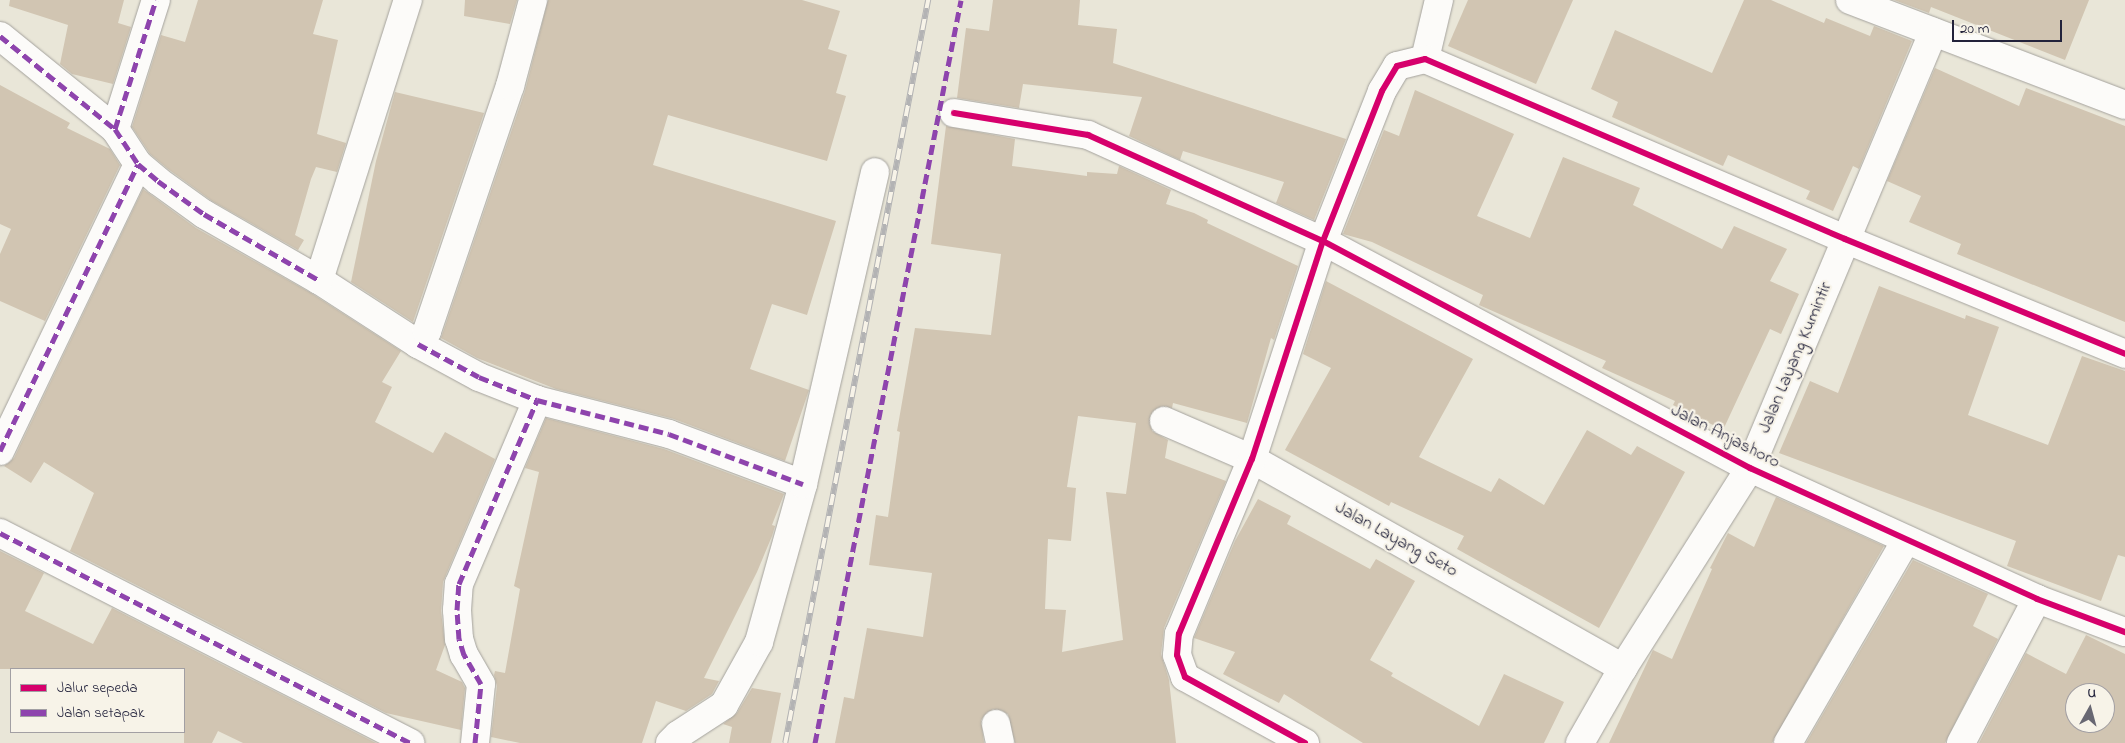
<!DOCTYPE html>
<style>
body{margin:0}
#map{position:relative;width:2125px;height:743px;overflow:hidden;background:#e9e6d8;font-family:"Indie Flower",sans-serif}
div>[style]{position:absolute}
[style*='--x']{left:calc(var(--x)*1px);top:calc(var(--y)*1px);width:calc(var(--w)*1px);rotate:calc(var(--a)*1deg)}
.building>*{inset:0;background:#d1c5b2}
.roads{filter:drop-shadow(0 0 1px #a4a29d) drop-shadow(0 0 1px #a4a29d)}
.minor>*{height:28px;margin:-14px;padding:0 14px;transform-origin:14px;border-radius:14px;background:#fcfbf9}
.rail>*{height:5.5px;margin-top:-2.75px;transform-origin:0;background:repeating-linear-gradient(90deg,#f7f3e8 0 11px,#b3b3b4 0 22px);box-sizing:border-box;border-block:1px solid #b3b3b4}
.quiet>*{height:5px;margin-top:-2.5px;transform-origin:0;background:repeating-linear-gradient(90deg,#8e44ad 0 10px,transparent 0 15px)}
.cycleway>*{height:6px;margin:-3px;padding:0 3px;transform-origin:3px;border-radius:3px;background:#d6006c}
span{translate:-50% -50%;white-space:nowrap;text-align:center;line-height:1.15;-webkit-text-stroke:4.5px #f7f3e8;paint-order:stroke}
.street-label{font-size:18px;color:#22223b}
.legend{position:absolute;left:10px;top:668px;width:175px;height:65px;box-sizing:border-box;background:#f7f3e8;border:1px solid #a29fa3;margin:0;padding:6px 9px;list-style:none;font-size:15px;color:#22223b}
.legend li{display:flex;align-items:center;gap:10px;height:25px}
.legend b{width:25px;border:1px solid #a29fa3}
.north{position:absolute;left:2065px;top:683px;width:50px;height:50px;box-sizing:border-box;background:#f7f3e8;border:1px solid #a29fa3;border-radius:50%;rotate:7deg;font-size:14px;font-weight:700;line-height:20px;text-align:center;color:#22223b}
.north::after{content:'';display:block;margin:auto;width:18px;height:22px;background:#686772;clip-path:polygon(50% 0,100% 100%,50% 72%,0 100%)}
.scale{position:absolute;left:1952px;top:20px;width:110px;height:22px;box-sizing:border-box;border:2px solid #22223b;border-top:0;padding-left:6px;font-size:15px;line-height:18px;white-space:nowrap;color:#22223b;-webkit-text-stroke:4px #f7f3e8;paint-order:stroke}
</style>
<div id="map">
<div class="building">
<div style="clip-path:polygon(10px 0,124px 0,118px 23px,131px 27px,113px 84px,72px 74px,60px 64px,68px 25px,9px 6px)"></div>
<div style="clip-path:polygon(198px 0,323px 0,313px 34px,338px 40px,317px 134px,346px 143px,337px 172px,316px 167px,311px 179px,295px 235px,304px 240px,298px 250px,212px 201px,168px 169px,150px 154px,132px 127px,161px 35px,185px 42px)"></div>
<div style="clip-path:polygon(465px 0,517px 0,510px 24px,464px 16px)"></div>
<div style="clip-path:polygon(548px 0,802px 0,840px 11px,828px 49px,847px 55px,836px 93px,846px 96px,827px 161px,668px 115px,653px 165px,836px 221px,807px 315px,772px 304px,750px 369px,809px 390px,785px 461px,674px 419px,556px 389px,477px 358px,441px 338px,525px 91px)"></div>
<div style="clip-path:polygon(993px 0,1080px 0,1078px 25px,1117px 29px,1113px 63px,1346px 139px,1314px 220px,1276px 203px,1284px 182px,1183px 151px,1180px 160px,1129px 136px,1142px 97px,1023px 84px,1019px 108px,957px 98px,966px 28px,989px 31px)"></div>
<div style="clip-path:polygon(1468px 0,1573px 0,1536px 84px,1448px 46px)"></div>
<div style="clip-path:polygon(1744px 0,1771px 0,1824px 23px,1826px 18px,1870px 36px,1874px 26px,1912px 41px,1859px 169px,1853px 166px,1833px 211px,1806px 199px,1810px 191px,1728px 155px,1723px 166px,1612px 117px,1618px 102px,1591px 89px,1615px 30px,1712px 73px)"></div>
<div style="clip-path:polygon(1894px 0,2089px 0,2065px 60px,1931px 7px,1929px 13px)"></div>
<div style="clip-path:polygon(1935px 68px,2019px 106px,2026px 88px,2125px 126px,2125px 322px,1957px 254px,1961px 244px,1909px 222px,1921px 196px,1887px 181px)"></div>
<div style="clip-path:polygon(0 85px,70px 123px,67px 128px,110px 149px,120px 165px,45px 321px,0 301px,0 254px,11px 229px,0 224px)"></div>
<div style="clip-path:polygon(1415px 90px,1514px 134px,1477px 216px,1530px 238px,1563px 157px,1640px 188px,1633px 205px,1722px 249px,1734px 226px,1787px 249px,1770px 281px,1799px 294px,1781px 334px,1770px 329px,1723px 430px,1673px 405px,1675px 401px,1602px 368px,1606px 361px,1479px 305px,1483px 295px,1372px 242px,1343px 234px,1384px 130px,1399px 136px)"></div>
<div style="clip-path:polygon(395px 92px,484px 113px,413px 322px,351px 282px,376px 161px)"></div>
<div style="clip-path:polygon(evenodd,946px 126px,1015px 139px,1012px 166px,1087px 176px,1087px 172px,1117px 174px,1119px 166px,1171px 190px,1166px 204px,1194px 213px,1208px 220px,1207px 223px,1298px 266px,1274px 340px,1271px 338px,1247px 423px,1173px 403px,1172px 408px,1162px 406px,1150px 415px,1152px 431px,1168px 440px,1165px 458px,1226px 481px,1164px 628px,1161px 654px,1169px 680px,1176px 743px,1015px 743px,1008px 714px,993px 709px,981px 720px,984px 743px,835px 743px,844px 697px,854px 699px,867px 628px,923px 637px,932px 573px,869px 565px,876px 515px,888px 517px,900px 432px,897px 431px,915px 328px,991px 335px,1001px 254px,931px 244px,946px 126px,1078px 416px,1136px 423px,1126px 494px,1106px 492px,1123px 640px,1062px 652px,1066px 610px,1045px 609px,1048px 539px,1071px 541px,1076px 488px,1067px 487px,1078px 416px)"></div>
<div style="clip-path:polygon(143px 189px,196px 228px,311px 293px,401px 351px,382px 382px,392px 387px,375px 422px,433px 453px,445px 432px,495px 459px,443px 582px,441px 611px,445px 645px,436px 670px,462px 682px,465px 688px,461px 730px,386px 713px,70px 551px,94px 493px,44px 462px,31px 483px,4px 466px,14px 458px)"></div>
<div style="clip-path:polygon(1326px 281px,1473px 359px,1419px 457px,1491px 492px,1499px 478px,1544px 505px,1587px 430px,1631px 455px,1637px 446px,1685px 472px,1599px 628px,1457px 549px,1464px 536px,1391px 502px,1389px 506px,1285px 450px,1331px 368px,1303px 354px)"></div>
<div style="clip-path:polygon(1879px 286px,1965px 319px,1966px 315px,1999px 327px,1968px 415px,2048px 445px,2082px 356px,2125px 371px,2125px 557px,2118px 555px,2101px 601px,2007px 566px,2016px 541px,1779px 453px,1810px 381px,1838px 393px)"></div>
<div style="clip-path:polygon(546px 418px,664px 449px,784px 494px,772px 525px,775px 526px,772px 536px,757px 572px,704px 678px,719px 681px,712px 694px,686px 711px,656px 701px,642px 743px,520px 743px,491px 737px,497px 686px,494px 675px,495px 671px,505px 673px,520px 589px,514px 586px,539px 472px,525px 468px)"></div>
<div style="clip-path:polygon(1776px 497px,1884px 546px,1772px 743px,1609px 743px,1653px 650px,1672px 659px,1712px 569px,1710px 568px,1728px 533px,1754px 547px)"></div>
<div style="clip-path:polygon(1258px 499px,1291px 516px,1287px 524px,1370px 569px,1376px 559px,1415px 581px,1370px 660px,1393px 673px,1391px 676px,1479px 726px,1504px 674px,1564px 702px,1544px 743px,1363px 743px,1284px 694px,1279px 703px,1223px 674px,1235px 652px,1194px 638px,1235px 541px)"></div>
<div style="clip-path:polygon(0 551px,44px 573px,25px 611px,93px 644px,112px 608px,376px 743px,243px 743px,218px 731px,212px 743px,184px 743px,184px 669px,0 669px)"></div>
<div style="clip-path:polygon(1913px 560px,1988px 594px,1973px 626px,1998px 639px,1945px 743px,1806px 743px)"></div>
<div style="clip-path:polygon(evenodd,2086px 635px,2125px 654px,2125px 743px,1979px 743px,2026px 653px,2066px 674px,2086px 635px,2075px 693px,2105px 693px,2105px 723px,2075px 723px,2075px 693px)"></div>
<div style="clip-path:polygon(752px 688px,781px 693px,771px 743px,729px 743px,732px 727px,723px 724px,737px 713px)"></div>
</div>
<div class="roads">
<div class="minor">
<div style="--x:1850;--y:0;--w:294;--a:20.9"></div>
<div style="--x:0;--y:36;--w:148;--a:39"></div>
<div style="--x:115;--y:129;--w:42;--a:56.7"></div>
<div style="--x:138;--y:164;--w:26;--a:40"></div>
<div style="--x:158;--y:181;--w:57;--a:35.7"></div>
<div style="--x:204;--y:214;--w:133;--a:29.9"></div>
<div style="--x:319;--y:280;--w:118;--a:32.9"></div>
<div style="--x:418;--y:344;--w:69;--a:28.4"></div>
<div style="--x:479;--y:377;--w:62;--a:21.6"></div>
<div style="--x:537;--y:400;--w:136;--a:14.4"></div>
<div style="--x:669;--y:434;--w:143;--a:20.5"></div>
<div style="--x:1425;--y:59;--w:61;--a:-76.7"></div>
<div style="--x:954;--y:113;--w:136;--a:9.3"></div>
<div style="--x:1088;--y:135;--w:258;--a:24.3"></div>
<div style="--x:1323;--y:241;--w:484;--a:28"></div>
<div style="--x:1750;--y:468;--w:315;--a:24.5"></div>
<div style="--x:2037;--y:599;--w:94;--a:20.6"></div>
<div style="--x:115;--y:129;--w:135;--a:-72.4"></div>
<div style="--x:319;--y:280;--w:294;--a:-72.4"></div>
<div style="--x:418;--y:344;--w:16;--a:-55"></div>
<div style="--x:427;--y:331;--w:259;--a:-71.3"></div>
<div style="--x:510;--y:86;--w:89;--a:-75"></div>
<div style="--x:1164;--y:421;--w:96;--a:23.4"></div>
<div style="--x:1252;--y:459;--w:426;--a:29.4"></div>
<div style="--x:0;--y:451;--w:318;--a:-64.3"></div>
<div style="--x:0;--y:533;--w:461;--a:27.1"></div>
<div style="--x:996;--y:724;--w:19;--a:78"></div>
<div style="--x:475;--y:743;--w:59;--a:-84.2"></div>
<div style="--x:481;--y:684;--w:34;--a:-120"></div>
<div style="--x:464;--y:655;--w:17;--a:-107"></div>
<div style="--x:459;--y:639;--w:29;--a:-94"></div>
<div style="--x:457;--y:610;--w:26;--a:-86"></div>
<div style="--x:459;--y:584;--w:200;--a:-67"></div>
<div style="--x:670;--y:743;--w:11;--a:-45"></div>
<div style="--x:678;--y:735;--w:55;--a:-33.1"></div>
<div style="--x:724;--y:705;--w:72;--a:-60.9"></div>
<div style="--x:759;--y:642;--w:164;--a:-74.4"></div>
<div style="--x:803;--y:484;--w:320;--a:-77"></div>
<div style="--x:1305;--y:743;--w:137;--a:-151.2"></div>
<div style="--x:1185;--y:677;--w:23;--a:-110"></div>
<div style="--x:1177;--y:655;--w:21;--a:-85"></div>
<div style="--x:1179;--y:634;--w:190;--a:-67.4"></div>
<div style="--x:1252;--y:459;--w:229;--a:-72"></div>
<div style="--x:1323;--y:241;--w:161;--a:-68.5"></div>
<div style="--x:1382;--y:91;--w:29;--a:-59"></div>
<div style="--x:1397;--y:66;--w:29;--a:-14"></div>
<div style="--x:1425;--y:59;--w:457;--a:23.2"></div>
<div style="--x:1845;--y:239;--w:303;--a:22.3"></div>
<div style="--x:1580;--y:743;--w:86;--a:-60.2"></div>
<div style="--x:1623;--y:668;--w:237;--a:-57.6"></div>
<div style="--x:1750;--y:468;--w:473;--a:-67.2"></div>
<div style="--x:1788;--y:743;--w:233;--a:-59.8"></div>
<div style="--x:1961;--y:743;--w:163;--a:-62.2"></div>
</div>
</div>
<div class="rail">
<div style="--x:785;--y:743;--w:757;--a:-79.11"></div>
</div>
<div class="quiet">
<div style="--x:0;--y:36;--w:148;--a:39"></div>
<div style="--x:115;--y:129;--w:42;--a:56.7"></div>
<div style="--x:138;--y:164;--w:26;--a:40"></div>
<div style="--x:158;--y:181;--w:57;--a:35.7"></div>
<div style="--x:204;--y:214;--w:133;--a:29.9"></div>
<div style="--x:115;--y:129;--w:135;--a:-72.4"></div>
<div style="--x:418;--y:344;--w:69;--a:28.4"></div>
<div style="--x:479;--y:377;--w:62;--a:21.6"></div>
<div style="--x:537;--y:400;--w:136;--a:14.4"></div>
<div style="--x:669;--y:434;--w:143;--a:20.5"></div>
<div style="--x:0;--y:451;--w:318;--a:-64.3"></div>
<div style="--x:0;--y:533;--w:461;--a:27.1"></div>
<div style="--x:475;--y:743;--w:59;--a:-84.2"></div>
<div style="--x:481;--y:684;--w:34;--a:-120"></div>
<div style="--x:464;--y:655;--w:17;--a:-107"></div>
<div style="--x:459;--y:639;--w:29;--a:-94"></div>
<div style="--x:457;--y:610;--w:26;--a:-86"></div>
<div style="--x:459;--y:584;--w:200;--a:-67"></div>
<div style="--x:815;--y:743;--w:757;--a:-78.88"></div>
</div>
<div class="cycleway">
<div style="--x:954;--y:113;--w:136;--a:9.3"></div>
<div style="--x:1088;--y:135;--w:258;--a:24.3"></div>
<div style="--x:1323;--y:241;--w:484;--a:28"></div>
<div style="--x:1750;--y:468;--w:315;--a:24.5"></div>
<div style="--x:2037;--y:599;--w:94;--a:20.6"></div>
<div style="--x:1305;--y:743;--w:137;--a:-151.2"></div>
<div style="--x:1185;--y:677;--w:23;--a:-110"></div>
<div style="--x:1177;--y:655;--w:21;--a:-85"></div>
<div style="--x:1179;--y:634;--w:190;--a:-67.4"></div>
<div style="--x:1252;--y:459;--w:229;--a:-72"></div>
<div style="--x:1323;--y:241;--w:161;--a:-68.5"></div>
<div style="--x:1382;--y:91;--w:29;--a:-59"></div>
<div style="--x:1397;--y:66;--w:29;--a:-14"></div>
<div style="--x:1425;--y:59;--w:457;--a:23.2"></div>
<div style="--x:1845;--y:239;--w:303;--a:22.3"></div>
</div>
<div class="street-label">
<span style="left:1796px;top:358px;rotate:-67deg">Jalan Layang Kumintir</span>
<span style="left:1725px;top:437px;rotate:27deg">Jalan Anjashoro</span>
<span style="left:1396px;top:540px;rotate:29deg">Jalan Layang Seto</span>
</div>
<ul class="legend">
<li><b style="height:6px;background:#d6006c"></b>Jalur sepeda</li>
<li><b style="height:6px;background:#8e44ad"></b>Jalan setapak</li>
</ul>
<div class="north">U</div>
<div class="scale">20 m</div>
</div>
